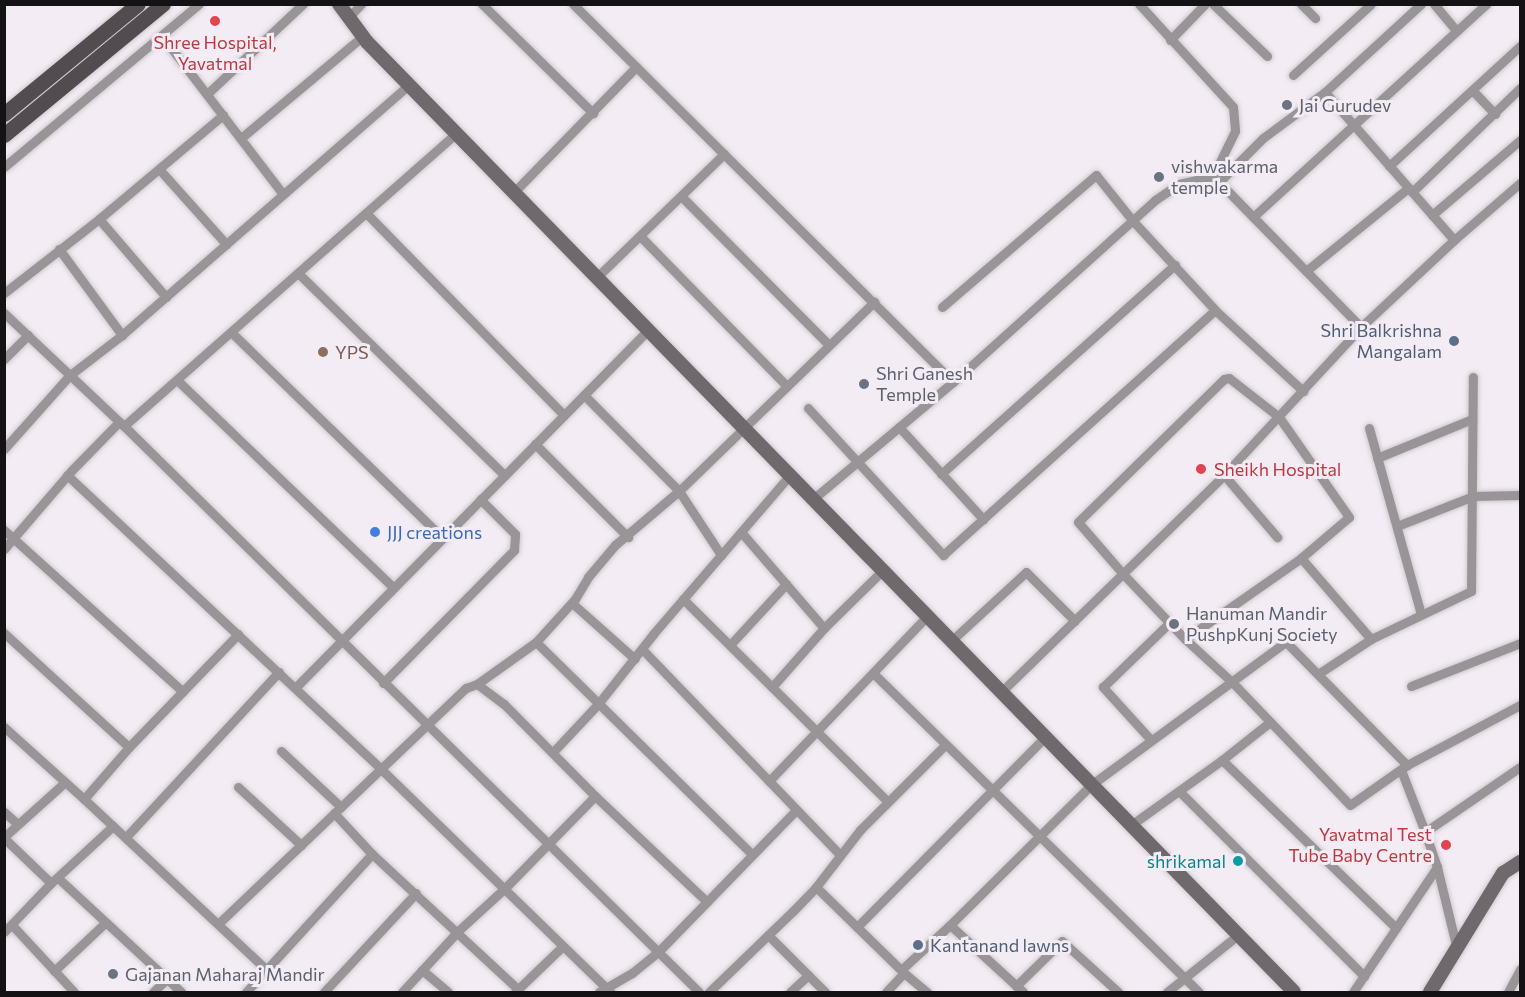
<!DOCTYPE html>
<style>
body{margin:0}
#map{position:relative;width:1525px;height:997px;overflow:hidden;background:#f4ecf4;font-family:Commissioner,sans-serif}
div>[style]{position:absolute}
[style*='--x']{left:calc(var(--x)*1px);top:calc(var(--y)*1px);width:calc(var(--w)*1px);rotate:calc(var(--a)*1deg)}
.roads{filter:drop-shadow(0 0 2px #d0c9d0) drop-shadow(0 0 2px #d0c9d0)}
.street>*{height:9px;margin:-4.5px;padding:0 4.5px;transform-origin:4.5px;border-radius:4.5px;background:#989497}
.secondary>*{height:14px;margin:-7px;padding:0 7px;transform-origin:7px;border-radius:7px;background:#6f696d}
.primary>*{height:15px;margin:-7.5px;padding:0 7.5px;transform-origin:7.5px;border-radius:7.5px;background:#524b4f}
.rail>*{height:3px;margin-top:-1.5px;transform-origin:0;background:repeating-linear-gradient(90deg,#787378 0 9px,transparent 0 13.5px)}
.dots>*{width:16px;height:16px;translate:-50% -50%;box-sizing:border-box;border:3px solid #f4ecf4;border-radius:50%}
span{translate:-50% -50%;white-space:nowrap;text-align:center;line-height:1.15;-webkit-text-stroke:6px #f4ecf4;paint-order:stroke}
.health-label{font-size:18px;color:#be3a42}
.left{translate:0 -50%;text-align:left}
.right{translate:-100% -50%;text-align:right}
.worship-label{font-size:18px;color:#5b616d}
.service-label{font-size:18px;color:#4e5e75}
.education-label{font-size:18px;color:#785e54}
.shop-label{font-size:18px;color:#366cbe}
.culture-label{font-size:18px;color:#0d838f}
.frame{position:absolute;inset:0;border:6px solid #141215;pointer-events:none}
</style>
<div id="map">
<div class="roads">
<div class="street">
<div style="--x:482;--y:4;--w:156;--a:44.5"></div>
<div style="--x:573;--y:4;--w:536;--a:44.85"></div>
<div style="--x:1139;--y:4;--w:139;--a:47.6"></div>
<div style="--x:1233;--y:107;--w:24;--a:85"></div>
<div style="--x:1235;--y:131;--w:50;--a:116.1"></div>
<div style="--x:1213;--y:4;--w:75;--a:43.9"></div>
<div style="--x:1301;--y:4;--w:20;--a:45"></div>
<div style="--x:1434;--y:4;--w:35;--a:50"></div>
<div style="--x:349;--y:17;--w:18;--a:-47"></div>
<div style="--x:162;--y:36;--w:199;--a:52.6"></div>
<div style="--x:1170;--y:40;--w:50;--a:-45.8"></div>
<div style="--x:1293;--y:75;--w:105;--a:-42.3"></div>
<div style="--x:1473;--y:91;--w:32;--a:46"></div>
<div style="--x:1325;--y:92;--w:196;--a:48.9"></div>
<div style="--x:207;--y:94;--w:132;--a:-43.2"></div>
<div style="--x:241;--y:138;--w:159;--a:-39.9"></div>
<div style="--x:1389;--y:166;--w:178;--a:-42.5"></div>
<div style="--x:4;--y:167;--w:254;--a:-39.9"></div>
<div style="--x:159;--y:169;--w:101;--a:48.2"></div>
<div style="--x:1215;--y:178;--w:209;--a:45.6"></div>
<div style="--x:1219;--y:182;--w:62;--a:-45"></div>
<div style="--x:1263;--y:138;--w:77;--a:-36.6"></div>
<div style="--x:1325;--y:92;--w:130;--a:-42.5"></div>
<div style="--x:514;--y:192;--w:175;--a:-45.7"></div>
<div style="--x:1412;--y:192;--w:150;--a:-43.9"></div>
<div style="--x:681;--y:196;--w:210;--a:45.2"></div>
<div style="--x:366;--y:213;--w:283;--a:45.6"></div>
<div style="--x:1432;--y:215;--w:116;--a:-40.4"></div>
<div style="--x:1253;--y:217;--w:316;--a:-42.4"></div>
<div style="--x:99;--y:219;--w:103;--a:49.3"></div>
<div style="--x:640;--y:236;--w:210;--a:45.6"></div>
<div style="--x:59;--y:249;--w:107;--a:53.8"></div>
<div style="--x:1306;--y:271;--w:132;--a:-39.1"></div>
<div style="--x:298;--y:273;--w:289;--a:44.4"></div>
<div style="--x:597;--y:277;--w:177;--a:-44.1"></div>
<div style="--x:4;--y:293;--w:120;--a:-37.9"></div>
<div style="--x:99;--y:219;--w:162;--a:-40"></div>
<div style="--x:942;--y:307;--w:203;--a:-40.6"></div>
<div style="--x:1096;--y:175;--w:59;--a:51.2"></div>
<div style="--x:1133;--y:221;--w:121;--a:47.3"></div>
<div style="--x:1215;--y:310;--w:120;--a:42.6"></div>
<div style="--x:4;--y:313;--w:165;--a:43.3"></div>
<div style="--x:124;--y:426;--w:807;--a:44.55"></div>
<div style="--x:231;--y:332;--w:294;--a:44.2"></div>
<div style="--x:4;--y:359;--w:34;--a:-45"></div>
<div style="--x:177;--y:380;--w:299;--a:43.8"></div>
<div style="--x:584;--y:395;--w:135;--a:45.3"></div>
<div style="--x:679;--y:491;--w:77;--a:56.7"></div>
<div style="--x:808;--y:408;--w:200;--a:47.4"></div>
<div style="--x:943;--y:555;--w:366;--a:-42"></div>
<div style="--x:124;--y:426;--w:443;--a:-41.4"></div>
<div style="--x:899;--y:427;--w:125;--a:47.6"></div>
<div style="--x:1369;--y:428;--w:193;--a:74.4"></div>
<div style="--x:535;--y:444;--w:132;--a:45"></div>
<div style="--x:4;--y:449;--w:99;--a:-48.3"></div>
<div style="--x:70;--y:375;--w:66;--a:-37.6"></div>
<div style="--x:122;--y:335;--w:381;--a:-41.1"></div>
<div style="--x:1377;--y:458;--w:103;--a:-22.3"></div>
<div style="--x:941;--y:474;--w:314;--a:-41.8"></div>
<div style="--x:67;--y:475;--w:430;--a:43.1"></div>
<div style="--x:381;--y:769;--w:320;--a:44.2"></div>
<div style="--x:1224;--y:475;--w:82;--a:49.5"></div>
<div style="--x:813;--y:499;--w:182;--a:-39.9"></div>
<div style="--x:953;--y:382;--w:272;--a:-42"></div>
<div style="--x:1155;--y:200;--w:29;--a:-34"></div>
<div style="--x:1179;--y:184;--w:35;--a:-13"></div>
<div style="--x:1397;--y:526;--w:82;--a:-21.5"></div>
<div style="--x:1473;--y:496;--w:47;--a:-1.2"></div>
<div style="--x:4;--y:530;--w:241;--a:42.1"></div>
<div style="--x:741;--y:532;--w:127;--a:49.2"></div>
<div style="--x:4;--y:549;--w:103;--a:-49.3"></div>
<div style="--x:71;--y:471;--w:69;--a:-45.6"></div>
<div style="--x:1301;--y:558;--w:107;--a:49.2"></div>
<div style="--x:683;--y:599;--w:287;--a:44.7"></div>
<div style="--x:572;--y:603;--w:84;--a:41.6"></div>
<div style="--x:4;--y:633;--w:169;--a:42.4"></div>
<div style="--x:1185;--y:639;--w:141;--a:-34.9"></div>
<div style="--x:1301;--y:558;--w:63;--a:-40.5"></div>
<div style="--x:1349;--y:517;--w:122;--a:-125"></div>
<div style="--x:1279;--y:417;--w:63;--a:-142"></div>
<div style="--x:1229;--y:378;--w:5;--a:169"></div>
<div style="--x:1224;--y:379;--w:204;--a:135.6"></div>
<div style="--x:1078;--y:522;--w:69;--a:49.1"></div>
<div style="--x:1123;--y:574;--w:90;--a:46.4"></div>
<div style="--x:1185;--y:639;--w:64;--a:42.5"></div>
<div style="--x:1232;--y:682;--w:170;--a:46.2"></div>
<div style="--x:1350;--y:805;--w:70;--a:-35.1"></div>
<div style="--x:1407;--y:765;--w:128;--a:-28"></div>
<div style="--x:951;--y:641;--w:102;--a:-42.6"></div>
<div style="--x:1026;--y:572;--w:69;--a:45"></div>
<div style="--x:536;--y:642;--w:303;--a:44.5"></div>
<div style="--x:730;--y:645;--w:83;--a:-47.4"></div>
<div style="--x:642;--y:649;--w:284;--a:46.1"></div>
<div style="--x:873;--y:673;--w:456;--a:44.4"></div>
<div style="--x:1318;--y:674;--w:64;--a:-33.4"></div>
<div style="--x:1371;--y:639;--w:111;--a:-25.6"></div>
<div style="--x:1471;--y:591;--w:214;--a:-89.5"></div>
<div style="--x:383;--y:683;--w:187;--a:-45.4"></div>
<div style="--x:514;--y:550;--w:16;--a:-86"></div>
<div style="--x:515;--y:534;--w:49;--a:-135"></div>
<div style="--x:477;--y:684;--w:72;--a:-35.4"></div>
<div style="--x:536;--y:642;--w:58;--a:-47.8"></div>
<div style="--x:575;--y:599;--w:26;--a:-59"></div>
<div style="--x:588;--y:577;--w:42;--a:-49.8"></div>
<div style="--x:615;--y:545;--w:84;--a:-40.2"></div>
<div style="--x:679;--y:491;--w:272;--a:-44.1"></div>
<div style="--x:1411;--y:686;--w:117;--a:-21.5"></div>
<div style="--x:296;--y:687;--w:501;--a:-45.4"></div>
<div style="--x:772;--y:687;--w:79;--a:-48.6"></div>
<div style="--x:824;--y:628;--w:83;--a:-44.5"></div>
<div style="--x:1001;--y:692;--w:311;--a:-44.2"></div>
<div style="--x:1224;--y:475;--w:202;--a:-47.2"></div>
<div style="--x:1361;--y:327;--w:127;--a:-43.1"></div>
<div style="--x:1454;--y:240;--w:87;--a:-40.8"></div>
<div style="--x:4;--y:727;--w:108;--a:42"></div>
<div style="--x:84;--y:799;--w:69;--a:-49.1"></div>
<div style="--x:129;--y:747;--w:157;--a:-46"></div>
<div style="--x:1151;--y:740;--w:72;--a:-132.2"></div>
<div style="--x:1103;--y:687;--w:92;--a:-44.1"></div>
<div style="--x:281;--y:751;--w:82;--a:43"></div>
<div style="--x:553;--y:752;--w:66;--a:-46.8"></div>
<div style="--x:598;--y:704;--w:90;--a:-51.7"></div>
<div style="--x:654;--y:633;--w:208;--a:-49.3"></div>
<div style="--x:1222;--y:760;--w:242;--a:44"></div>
<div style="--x:1401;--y:770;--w:66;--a:68.8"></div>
<div style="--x:769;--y:781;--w:228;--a:-46.2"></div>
<div style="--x:238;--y:787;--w:86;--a:42.6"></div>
<div style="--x:1179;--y:791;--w:262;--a:45"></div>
<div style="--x:84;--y:799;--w:250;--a:43.1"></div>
<div style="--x:4;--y:812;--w:18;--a:41"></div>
<div style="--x:334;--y:813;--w:56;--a:47.2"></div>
<div style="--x:372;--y:854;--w:199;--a:42.8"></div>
<div style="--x:1131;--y:825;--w:112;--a:-35.5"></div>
<div style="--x:1222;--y:760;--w:61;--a:-38.4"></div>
<div style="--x:4;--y:837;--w:81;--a:-42"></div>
<div style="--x:126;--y:837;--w:225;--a:-47.2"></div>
<div style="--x:4;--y:838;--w:65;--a:43.8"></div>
<div style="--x:1437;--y:867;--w:84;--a:76.3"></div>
<div style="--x:58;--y:878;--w:168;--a:42.8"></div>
<div style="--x:816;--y:887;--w:123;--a:44.3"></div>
<div style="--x:904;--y:973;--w:30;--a:40"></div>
<div style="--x:219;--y:923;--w:341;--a:-43.6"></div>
<div style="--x:466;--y:688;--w:12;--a:-20"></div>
<div style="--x:477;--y:684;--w:34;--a:37"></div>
<div style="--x:504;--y:704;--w:129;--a:45.3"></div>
<div style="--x:595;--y:796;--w:154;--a:43.4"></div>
<div style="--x:12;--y:925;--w:91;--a:47.2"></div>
<div style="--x:950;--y:925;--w:99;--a:42.5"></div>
<div style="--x:857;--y:927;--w:267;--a:-45.3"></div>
<div style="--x:4;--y:932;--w:68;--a:-46.2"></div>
<div style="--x:51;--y:883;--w:84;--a:-42.6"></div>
<div style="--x:768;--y:935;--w:81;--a:45"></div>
<div style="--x:422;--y:970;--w:34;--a:40"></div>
<div style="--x:901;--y:970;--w:67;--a:-42.6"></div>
<div style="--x:950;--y:925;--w:199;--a:-44.8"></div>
<div style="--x:1091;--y:785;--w:242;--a:-36.3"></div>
<div style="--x:1286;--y:642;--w:173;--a:45.5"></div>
<div style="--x:54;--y:971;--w:71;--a:-43.3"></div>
<div style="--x:1016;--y:986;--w:64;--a:-44.4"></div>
<div style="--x:1062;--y:941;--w:76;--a:42.3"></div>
<div style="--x:153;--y:992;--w:19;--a:-43"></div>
<div style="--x:246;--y:992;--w:187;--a:-47.6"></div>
<div style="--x:324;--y:992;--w:135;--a:-47.1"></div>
<div style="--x:402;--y:992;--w:83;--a:-47.4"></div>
<div style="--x:458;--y:931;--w:62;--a:-42.4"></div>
<div style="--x:504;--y:889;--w:130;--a:-45.6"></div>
<div style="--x:515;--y:992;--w:66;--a:-43.8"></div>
<div style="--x:599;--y:992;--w:38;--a:-30"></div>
<div style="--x:632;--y:973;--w:33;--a:-39"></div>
<div style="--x:658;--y:952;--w:198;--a:-45.8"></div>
<div style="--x:709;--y:992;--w:117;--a:-44"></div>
<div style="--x:793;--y:911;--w:33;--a:-46"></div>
<div style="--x:816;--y:887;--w:72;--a:-52.3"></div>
<div style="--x:860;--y:830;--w:120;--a:-45"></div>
<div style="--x:790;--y:992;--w:25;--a:-43"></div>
<div style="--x:886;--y:992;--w:26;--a:-47"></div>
<div style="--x:1167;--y:992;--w:91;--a:-38.8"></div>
<div style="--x:1353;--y:992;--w:151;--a:-56.1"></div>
<div style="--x:1437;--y:867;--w:37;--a:-109"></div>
<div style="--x:1425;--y:832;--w:115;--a:-34.4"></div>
<div style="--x:1508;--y:992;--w:26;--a:-62"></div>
</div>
<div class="secondary">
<div style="--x:339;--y:4;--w:47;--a:53.6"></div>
<div style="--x:367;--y:42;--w:1327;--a:45.7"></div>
<div style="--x:1430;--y:992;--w:140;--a:-58.5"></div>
<div style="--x:1503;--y:873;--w:20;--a:-33"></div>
</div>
<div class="primary">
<div style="--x:4;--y:114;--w:173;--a:-39.4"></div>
<div style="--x:4;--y:135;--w:206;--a:-39.5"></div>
</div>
</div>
<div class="rail">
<div style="--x:4;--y:5;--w:1;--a:-45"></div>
</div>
<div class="dots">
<div style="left:215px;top:21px;background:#e0444e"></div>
<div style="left:1287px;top:105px;background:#6b7280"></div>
<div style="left:1159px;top:177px;background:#6b7280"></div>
<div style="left:1454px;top:341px;background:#5c6f8a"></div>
<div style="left:323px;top:352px;background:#8d6e63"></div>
<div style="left:864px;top:384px;background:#6b7280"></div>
<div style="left:1201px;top:469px;background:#e0444e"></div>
<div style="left:375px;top:532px;background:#3f7fe0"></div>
<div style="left:1174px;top:624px;background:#6b7280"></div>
<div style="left:1446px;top:845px;background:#e0444e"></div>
<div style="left:1238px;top:861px;background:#0f9aa8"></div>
<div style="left:918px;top:945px;background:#5c6f8a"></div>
<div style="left:113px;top:974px;background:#6b7280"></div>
</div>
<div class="health-label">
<span style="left:215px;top:53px">Shree Hospital,<br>Yavatmal</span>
<span class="left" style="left:1214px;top:469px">Sheikh Hospital</span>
<span class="right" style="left:1432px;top:845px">Yavatmal Test<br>Tube Baby Centre</span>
</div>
<div class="worship-label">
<span class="left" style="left:1299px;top:105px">Jai Gurudev</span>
<span class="left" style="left:1171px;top:177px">vishwakarma<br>temple</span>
<span class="left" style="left:876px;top:384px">Shri Ganesh<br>Temple</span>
<span class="left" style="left:1186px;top:624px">Hanuman Mandir<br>PushpKunj Society</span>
<span class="left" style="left:125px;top:974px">Gajanan Maharaj Mandir</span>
</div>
<div class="service-label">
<span class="right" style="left:1442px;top:341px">Shri Balkrishna<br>Mangalam</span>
<span class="left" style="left:930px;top:945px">Kantanand lawns</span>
</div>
<div class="education-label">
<span class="left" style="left:335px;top:352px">YPS</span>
</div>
<div class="shop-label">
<span class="left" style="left:387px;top:532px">JJJ creations</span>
</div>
<div class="culture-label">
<span class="right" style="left:1226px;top:861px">shrikamal</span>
</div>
<div class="frame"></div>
</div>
